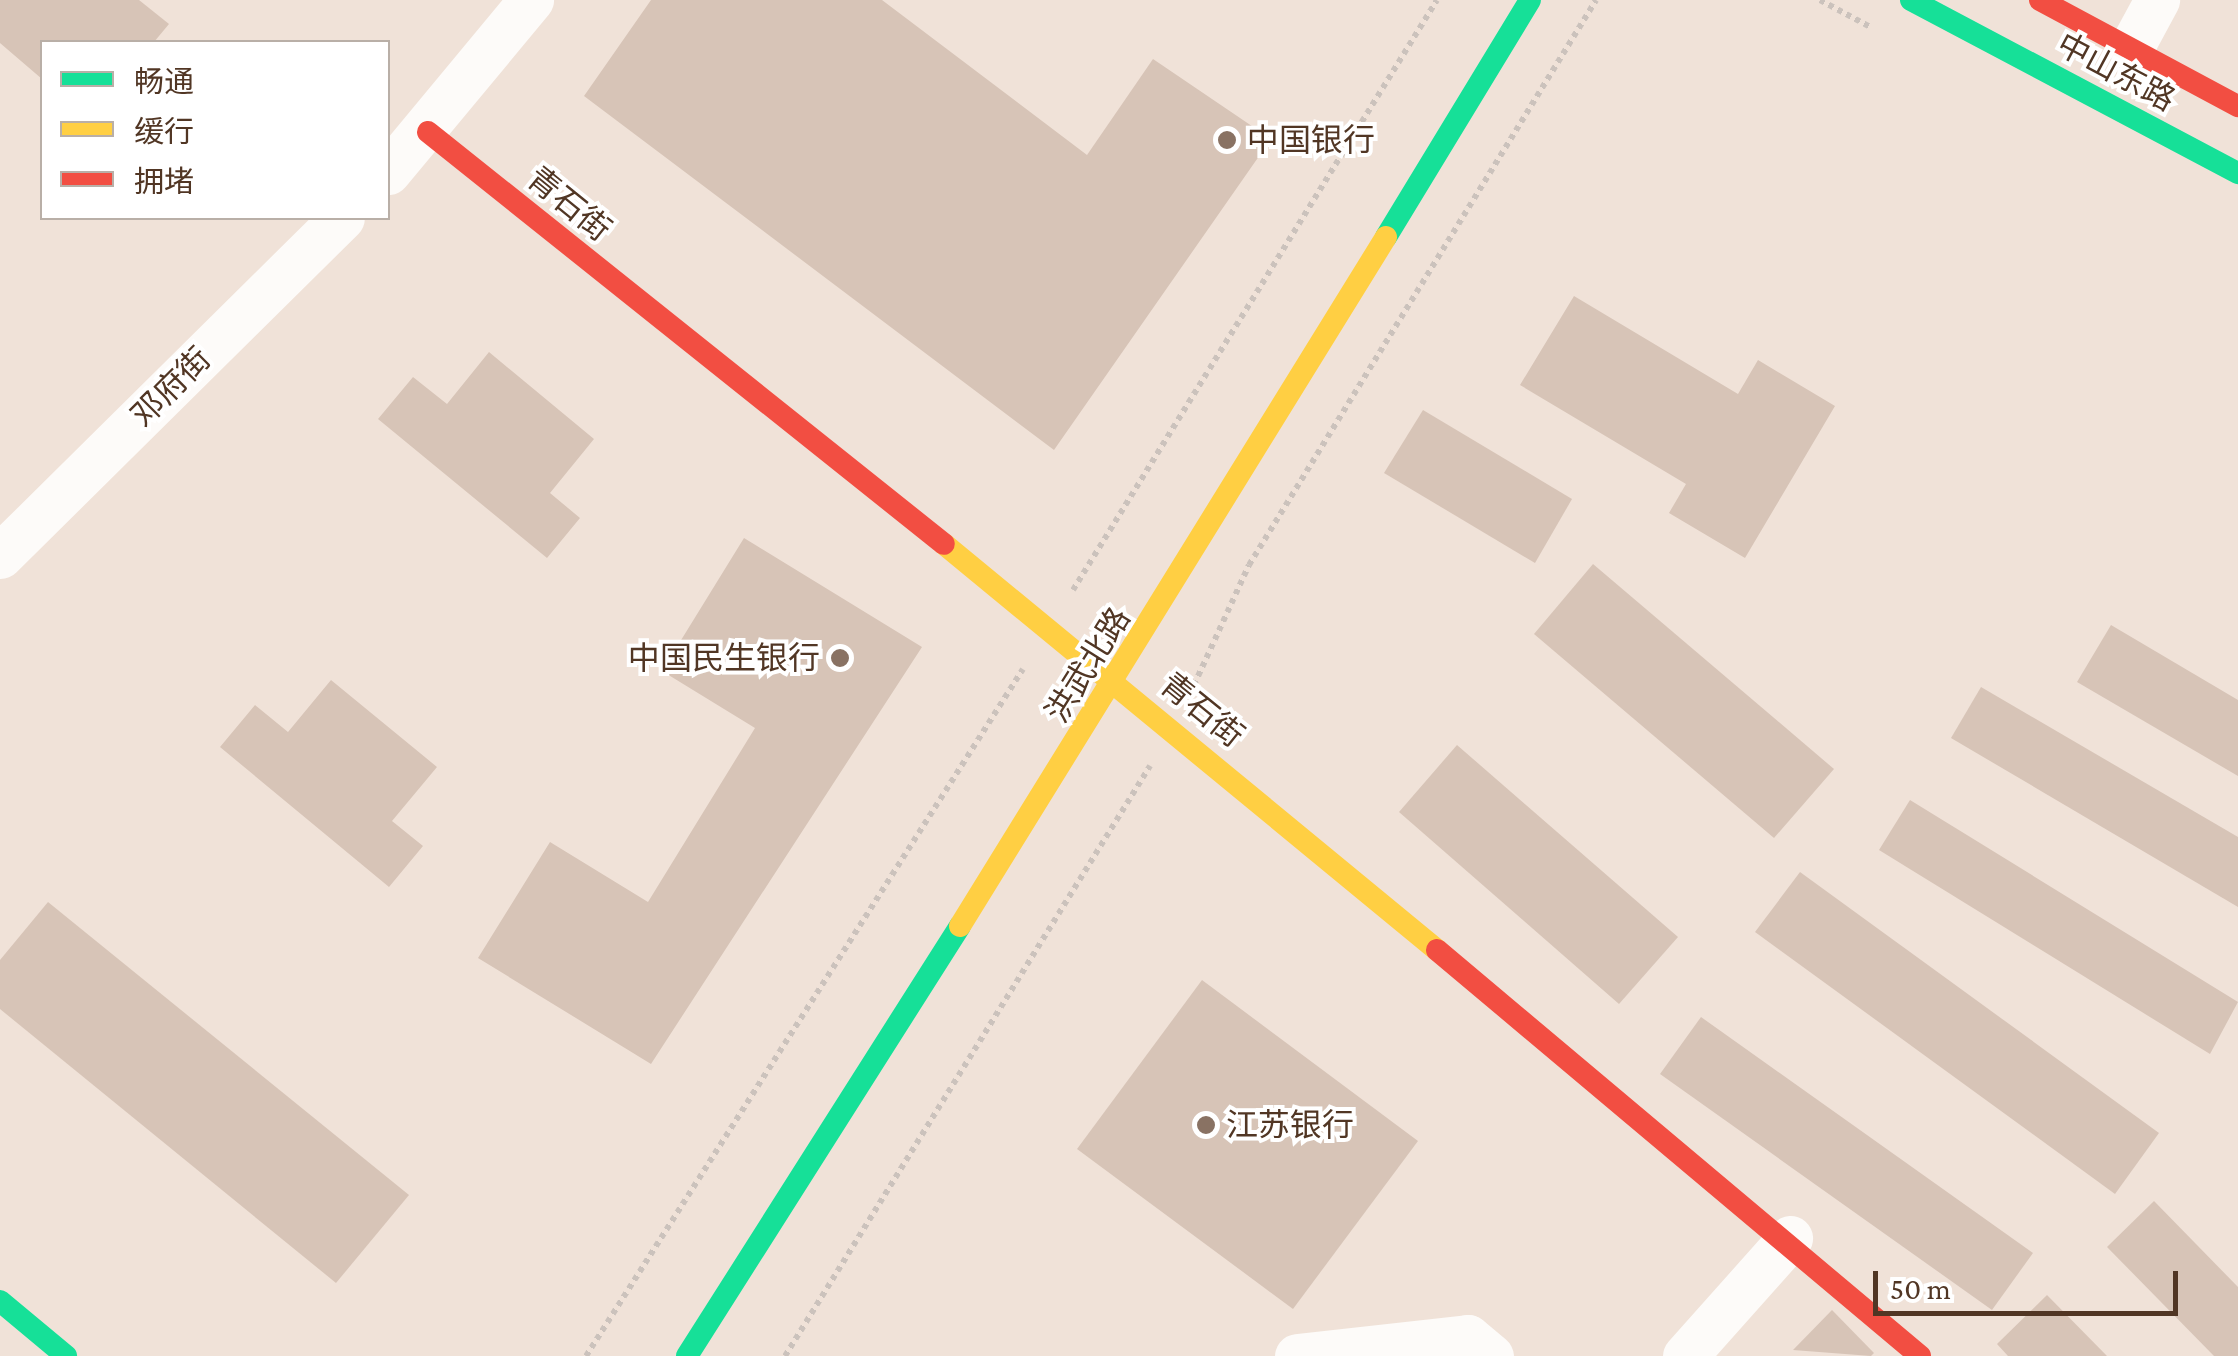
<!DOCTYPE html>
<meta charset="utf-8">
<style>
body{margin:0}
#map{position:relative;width:2238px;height:1356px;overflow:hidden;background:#f0e2d8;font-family:"Crimson Pro","Noto Sans SC",serif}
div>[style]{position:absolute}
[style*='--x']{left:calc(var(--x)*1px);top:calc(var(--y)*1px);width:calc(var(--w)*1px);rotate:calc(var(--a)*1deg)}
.building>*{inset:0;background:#d7c4b7}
.path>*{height:6px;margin-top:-3px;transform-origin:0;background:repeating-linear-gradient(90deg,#cbc2bc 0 5px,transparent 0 10px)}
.street>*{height:45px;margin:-22.5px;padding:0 22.5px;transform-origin:22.5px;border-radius:22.5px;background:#fdfbf9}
.fast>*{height:22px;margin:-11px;padding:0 11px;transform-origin:11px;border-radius:11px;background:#16e098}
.slow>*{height:22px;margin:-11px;padding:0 11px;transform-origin:11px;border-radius:11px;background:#ffcf43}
.jam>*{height:22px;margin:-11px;padding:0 11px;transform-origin:11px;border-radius:11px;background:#f24e42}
.dots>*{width:28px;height:28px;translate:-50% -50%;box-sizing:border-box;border:5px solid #fff;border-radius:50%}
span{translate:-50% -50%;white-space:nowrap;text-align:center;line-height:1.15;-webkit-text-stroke:8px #fff;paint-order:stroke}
.street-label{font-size:32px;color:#513624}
.poi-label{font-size:32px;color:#513624}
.left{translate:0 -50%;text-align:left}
.right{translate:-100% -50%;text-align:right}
.legend{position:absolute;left:40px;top:40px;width:350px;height:180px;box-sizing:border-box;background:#fff;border:2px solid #b9afa7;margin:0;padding:12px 18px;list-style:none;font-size:30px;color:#513624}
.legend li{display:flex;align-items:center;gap:20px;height:50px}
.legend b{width:50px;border:2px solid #b9afa7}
.scale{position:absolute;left:1873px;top:1271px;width:305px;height:45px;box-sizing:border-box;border:5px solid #513624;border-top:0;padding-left:12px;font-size:30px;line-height:35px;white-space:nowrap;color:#513624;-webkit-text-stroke:8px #fff;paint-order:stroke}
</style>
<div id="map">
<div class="building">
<div style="clip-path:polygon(0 0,139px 0,169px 24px,154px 42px,42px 42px,42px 79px,0 43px)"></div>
<div style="clip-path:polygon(651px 0,882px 0,1087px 155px,1153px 59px,1271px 139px,1054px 450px,584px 96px)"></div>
<div style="clip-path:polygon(1574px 296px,1738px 394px,1758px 360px,1835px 406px,1745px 558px,1669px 513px,1686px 484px,1520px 385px)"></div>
<div style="clip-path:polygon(489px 352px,594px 439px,550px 493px,580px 518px,547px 558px,378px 419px,413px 377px,447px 404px)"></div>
<div style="clip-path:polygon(1423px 410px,1572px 499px,1535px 563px,1384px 473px)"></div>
<div style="clip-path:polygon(744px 538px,922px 647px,651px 1064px,478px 958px,550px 842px,648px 902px,755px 728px,662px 671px)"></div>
<div style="clip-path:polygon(1593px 564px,1834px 769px,1774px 838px,1534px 634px)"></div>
<div style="clip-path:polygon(2111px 625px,2238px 700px,2238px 776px,2077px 682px)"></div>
<div style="clip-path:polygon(331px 680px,437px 767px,392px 821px,423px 846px,389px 887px,220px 747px,255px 705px,288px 732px)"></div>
<div style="clip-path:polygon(1981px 687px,2238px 837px,2238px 907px,1951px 738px)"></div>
<div style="clip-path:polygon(1457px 745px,1678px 937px,1619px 1004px,1399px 812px)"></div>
<div style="clip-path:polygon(1910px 800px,2238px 1002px,2210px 1054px,1879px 850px)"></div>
<div style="clip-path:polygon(1800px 872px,2159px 1133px,2115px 1194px,1755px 932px)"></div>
<div style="clip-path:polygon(48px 902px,409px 1195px,336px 1283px,0 1009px,0 960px)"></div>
<div style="clip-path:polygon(1202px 980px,1418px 1141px,1293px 1309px,1077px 1149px)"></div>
<div style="clip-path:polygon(1701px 1017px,2033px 1253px,1992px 1310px,1660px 1074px)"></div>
<div style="clip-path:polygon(2154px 1201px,2238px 1287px,2238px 1356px,2214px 1356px,2107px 1247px)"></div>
<div style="clip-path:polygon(2047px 1295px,2107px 1356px,2008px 1356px,1997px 1344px)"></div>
<div style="clip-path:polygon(1832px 1310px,1874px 1353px,1871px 1356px,1793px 1350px)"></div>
</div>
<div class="path">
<div style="--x:1820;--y:0;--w:59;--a:28.3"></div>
<div style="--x:1073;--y:590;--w:693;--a:-58.33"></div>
<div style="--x:1194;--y:685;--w:132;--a:-65.4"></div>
<div style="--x:1249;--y:565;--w:663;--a:-58.44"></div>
<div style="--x:586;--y:1356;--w:814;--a:-57.54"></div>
<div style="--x:785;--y:1356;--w:694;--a:-58.26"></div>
</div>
<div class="street">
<div style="--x:2131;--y:48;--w:55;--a:-61.6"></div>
<div style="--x:388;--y:172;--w:224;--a:-50.3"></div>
<div style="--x:0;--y:556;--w:481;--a:-44.7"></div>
<div style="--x:1297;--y:1356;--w:172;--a:-6.3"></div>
<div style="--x:1468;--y:1337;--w:30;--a:40"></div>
<div style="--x:1685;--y:1356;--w:158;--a:-48.3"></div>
</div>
<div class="fast">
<div style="--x:1911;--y:0;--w:370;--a:27.9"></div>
<div style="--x:1386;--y:237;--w:277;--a:-58.7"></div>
<div style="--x:0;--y:1301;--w:86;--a:39.8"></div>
<div style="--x:687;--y:1356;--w:509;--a:-57.59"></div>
</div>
<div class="slow">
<div style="--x:944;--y:544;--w:639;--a:39.47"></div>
<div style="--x:960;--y:926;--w:810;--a:-58.27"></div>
</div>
<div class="jam">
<div style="--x:2040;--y:0;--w:225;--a:28.2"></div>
<div style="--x:428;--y:132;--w:660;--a:38.61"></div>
<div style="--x:1437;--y:950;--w:631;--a:40.05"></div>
</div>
<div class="dots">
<div style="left:1227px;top:140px;background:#897263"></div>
<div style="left:840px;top:658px;background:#897263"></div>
<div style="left:1206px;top:1125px;background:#897263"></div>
</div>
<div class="street-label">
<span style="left:2116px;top:72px;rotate:28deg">中山东路</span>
<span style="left:569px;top:204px;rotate:39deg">青石街</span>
<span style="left:171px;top:387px;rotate:-45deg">邓府街</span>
<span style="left:1088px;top:665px;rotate:-58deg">洪武北路</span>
<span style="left:1202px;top:710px;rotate:39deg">青石街</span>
</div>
<div class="poi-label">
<span class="left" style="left:1247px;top:140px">中国银行</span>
<span class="right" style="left:820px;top:658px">中国民生银行</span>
<span class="left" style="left:1226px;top:1125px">江苏银行</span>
</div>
<ul class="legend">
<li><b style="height:12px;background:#16e098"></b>畅通</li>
<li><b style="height:12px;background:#ffcf43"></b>缓行</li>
<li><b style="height:12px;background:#f24e42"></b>拥堵</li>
</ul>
<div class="scale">50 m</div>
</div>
